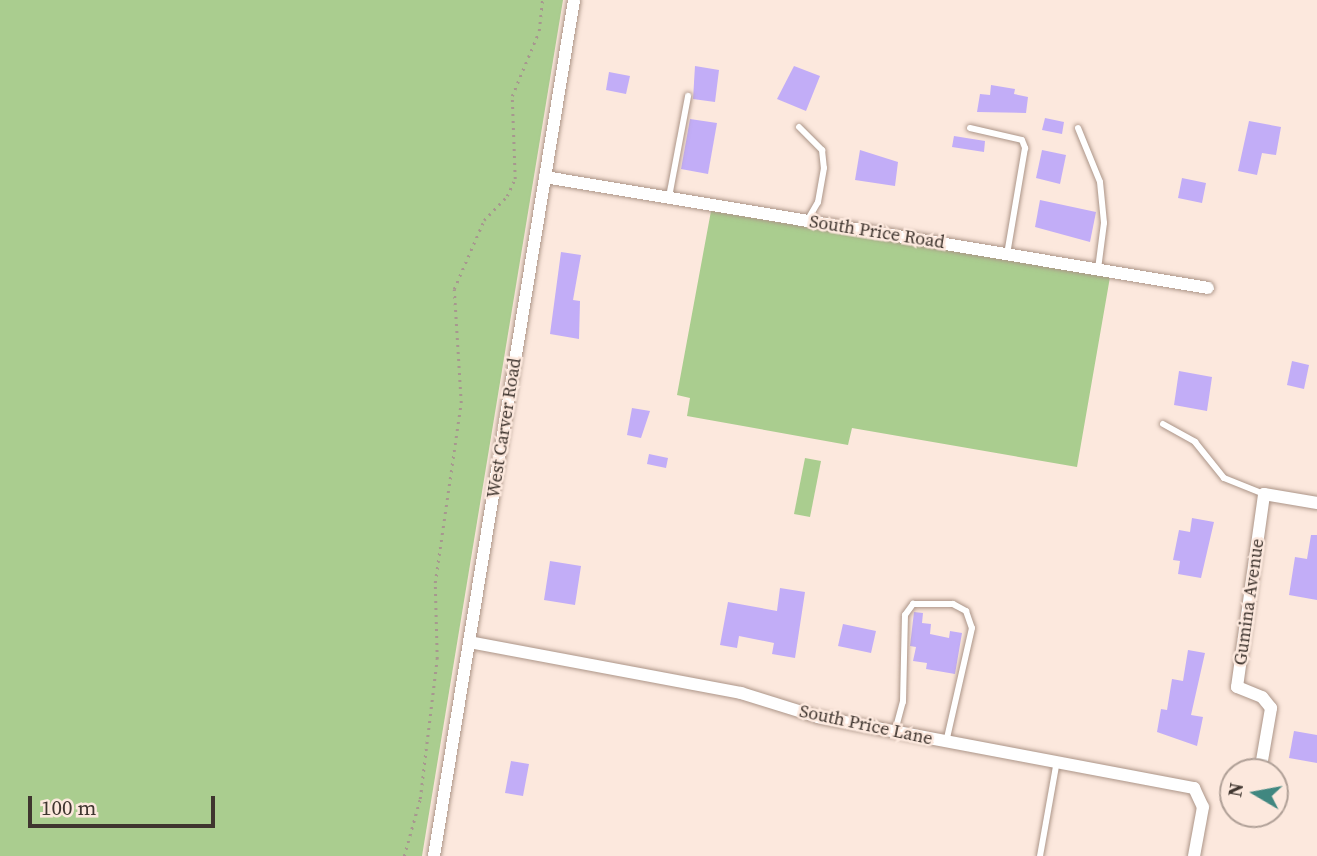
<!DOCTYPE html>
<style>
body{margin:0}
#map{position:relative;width:1317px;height:856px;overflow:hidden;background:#fce8dd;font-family:"Source Serif 4",serif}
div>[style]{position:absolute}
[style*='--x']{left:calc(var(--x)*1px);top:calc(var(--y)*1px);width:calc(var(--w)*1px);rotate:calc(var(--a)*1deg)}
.green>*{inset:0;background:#aacd8f}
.building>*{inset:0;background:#c2adf7}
.path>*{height:2.5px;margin-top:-1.25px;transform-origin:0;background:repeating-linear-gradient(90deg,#a7978f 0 2px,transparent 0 7px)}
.roads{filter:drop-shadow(0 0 2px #ac9588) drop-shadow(0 0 2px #ac9588)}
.service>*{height:6px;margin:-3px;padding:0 3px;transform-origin:3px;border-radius:3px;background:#fff}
.minor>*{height:12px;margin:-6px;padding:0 6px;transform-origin:6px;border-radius:6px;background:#fff}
span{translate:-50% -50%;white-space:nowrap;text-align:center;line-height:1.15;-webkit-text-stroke:5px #fce8dd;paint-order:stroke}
.street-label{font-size:18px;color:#3f352f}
.north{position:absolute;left:1219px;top:758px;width:70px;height:70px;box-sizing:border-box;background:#fce8dd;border:2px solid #b0a097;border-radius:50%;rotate:280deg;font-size:19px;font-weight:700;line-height:28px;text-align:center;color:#3f352f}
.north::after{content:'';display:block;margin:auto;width:24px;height:32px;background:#408780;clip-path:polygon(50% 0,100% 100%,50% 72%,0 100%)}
.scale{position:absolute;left:28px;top:796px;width:187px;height:32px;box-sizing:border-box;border:4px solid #3f352f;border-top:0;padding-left:9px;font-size:21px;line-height:24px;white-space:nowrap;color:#3f352f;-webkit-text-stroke:5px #fce8dd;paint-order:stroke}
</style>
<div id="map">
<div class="green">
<div style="clip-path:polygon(0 0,563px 0,422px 856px,0 856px)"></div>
<div style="clip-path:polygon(711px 211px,1110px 277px,1077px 467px,852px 428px,848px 445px,687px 416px,690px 398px,677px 395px)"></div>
<div style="clip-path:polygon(805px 458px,821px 461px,810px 517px,794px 514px)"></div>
</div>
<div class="building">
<div style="clip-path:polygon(695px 66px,719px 70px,715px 102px,693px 99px)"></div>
<div style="clip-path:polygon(794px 66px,820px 76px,806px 111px,777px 99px)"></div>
<div style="clip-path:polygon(609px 72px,630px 76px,626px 94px,606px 90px)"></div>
<div style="clip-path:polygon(991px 85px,1015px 89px,1014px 94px,1028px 97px,1026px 113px,977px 112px,980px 94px,990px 95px)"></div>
<div style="clip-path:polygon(1045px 118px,1064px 122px,1062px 134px,1042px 130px)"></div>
<div style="clip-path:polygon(690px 119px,717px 123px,708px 174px,681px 169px)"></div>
<div style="clip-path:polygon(1249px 121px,1281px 127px,1276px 155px,1262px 153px,1257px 175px,1238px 171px)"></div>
<div style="clip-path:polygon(954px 136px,985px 141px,984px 152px,952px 147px)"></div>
<div style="clip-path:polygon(860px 150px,898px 162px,895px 186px,855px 180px)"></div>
<div style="clip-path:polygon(1042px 150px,1066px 155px,1060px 184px,1036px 178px)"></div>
<div style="clip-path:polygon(1182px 178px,1206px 183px,1202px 203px,1178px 198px)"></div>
<div style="clip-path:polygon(1040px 200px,1096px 212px,1090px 242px,1035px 227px)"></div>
<div style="clip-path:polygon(561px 252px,581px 255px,573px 300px,580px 301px,579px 339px,550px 334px)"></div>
<div style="clip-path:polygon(1292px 361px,1309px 365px,1304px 389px,1287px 385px)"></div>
<div style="clip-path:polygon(1179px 371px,1212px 377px,1207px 411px,1174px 405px)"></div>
<div style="clip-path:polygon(632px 408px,650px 411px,641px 438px,627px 435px)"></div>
<div style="clip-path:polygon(649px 454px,668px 458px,666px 468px,647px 464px)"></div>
<div style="clip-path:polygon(1192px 518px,1214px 522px,1201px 578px,1178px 574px,1180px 561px,1173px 560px,1179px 530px,1190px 532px)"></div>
<div style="clip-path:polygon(1311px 535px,1317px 535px,1317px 600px,1289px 595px,1295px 557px,1307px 559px)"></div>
<div style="clip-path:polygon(550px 561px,581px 566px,575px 605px,544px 600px)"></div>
<div style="clip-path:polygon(780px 588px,805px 592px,795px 658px,772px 654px,774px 643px,739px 636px,737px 648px,720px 645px,728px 602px,777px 611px)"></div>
<div style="clip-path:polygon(914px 612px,923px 613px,922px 623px,931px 624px,930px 634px,949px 638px,950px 631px,962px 633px,955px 674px,926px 669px,927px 663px,913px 661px,916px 647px,910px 646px)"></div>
<div style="clip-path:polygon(843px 624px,876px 631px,871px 653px,838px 646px)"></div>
<div style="clip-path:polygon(1188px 650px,1205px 653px,1191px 715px,1203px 717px,1197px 746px,1157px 732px,1161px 709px,1167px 710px,1172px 679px,1183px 681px)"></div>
<div style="clip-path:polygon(1294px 731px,1317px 735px,1317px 763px,1289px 758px)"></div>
<div style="clip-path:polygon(511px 761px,529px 764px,523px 796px,505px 793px)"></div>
</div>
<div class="path">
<div style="--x:404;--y:856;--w:59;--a:-74.3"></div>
<div style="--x:420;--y:799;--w:141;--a:-83.1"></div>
<div style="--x:437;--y:659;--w:76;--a:-91.5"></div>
<div style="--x:435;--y:583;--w:182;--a:-81.8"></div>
<div style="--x:461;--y:403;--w:114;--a:-93.5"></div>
<div style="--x:454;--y:289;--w:75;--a:-66.5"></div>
<div style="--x:484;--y:220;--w:33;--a:-46"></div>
<div style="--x:507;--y:196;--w:19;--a:-65"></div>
<div style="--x:515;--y:179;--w:83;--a:-92.1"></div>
<div style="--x:512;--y:96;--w:70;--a:-67.4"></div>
<div style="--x:539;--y:31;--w:31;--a:-84"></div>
</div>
<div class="roads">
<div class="service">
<div style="--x:799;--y:127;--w:33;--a:45"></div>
<div style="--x:822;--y:150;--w:18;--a:84"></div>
<div style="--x:824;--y:168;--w:35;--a:100"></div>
<div style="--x:818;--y:202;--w:20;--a:120"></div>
<div style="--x:970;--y:128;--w:53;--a:13"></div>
<div style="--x:1022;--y:140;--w:9;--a:69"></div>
<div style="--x:1025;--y:148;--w:108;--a:99.6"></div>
<div style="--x:1078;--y:128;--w:58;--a:67.8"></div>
<div style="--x:1100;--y:182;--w:41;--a:84.4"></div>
<div style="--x:1104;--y:223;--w:46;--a:97.4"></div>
<div style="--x:669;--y:197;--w:103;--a:-79.3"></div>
<div style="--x:1163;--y:424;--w:37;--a:29"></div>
<div style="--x:1195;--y:442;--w:46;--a:51.1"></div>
<div style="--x:1224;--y:478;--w:43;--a:21.8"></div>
<div style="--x:895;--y:731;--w:30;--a:-75"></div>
<div style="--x:903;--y:702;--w:87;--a:-88.7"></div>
<div style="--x:905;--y:615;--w:14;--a:-54"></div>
<div style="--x:913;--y:604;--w:40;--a:0"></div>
<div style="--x:953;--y:604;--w:15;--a:28"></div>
<div style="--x:966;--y:611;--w:18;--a:71"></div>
<div style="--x:972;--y:628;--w:117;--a:102.8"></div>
<div style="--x:1040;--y:856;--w:97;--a:-79.9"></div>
</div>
<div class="minor">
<div style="--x:545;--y:177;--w:672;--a:9.5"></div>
<div style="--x:469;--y:642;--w:277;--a:10.6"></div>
<div style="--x:741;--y:693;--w:81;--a:17.3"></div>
<div style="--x:818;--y:717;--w:383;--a:10.7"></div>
<div style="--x:1194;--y:788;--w:21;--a:65"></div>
<div style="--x:1203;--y:807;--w:50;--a:100.4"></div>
<div style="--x:1260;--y:772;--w:65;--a:-80.2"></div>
<div style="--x:1271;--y:708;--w:14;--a:-129"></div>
<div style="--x:1262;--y:697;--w:27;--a:-158"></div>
<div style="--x:1237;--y:687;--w:195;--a:-82"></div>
<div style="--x:1264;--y:494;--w:54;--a:9.6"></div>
<div style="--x:434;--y:856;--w:867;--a:-80.71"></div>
</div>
</div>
<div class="street-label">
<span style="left:877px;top:232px;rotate:9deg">South Price Road</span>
<span style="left:504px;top:428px;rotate:-81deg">West Carver Road</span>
<span style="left:1249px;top:602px;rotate:-82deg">Gumina Avenue</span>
<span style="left:866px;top:725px;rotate:12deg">South Price Lane</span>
</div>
<div class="north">N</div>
<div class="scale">100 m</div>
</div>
